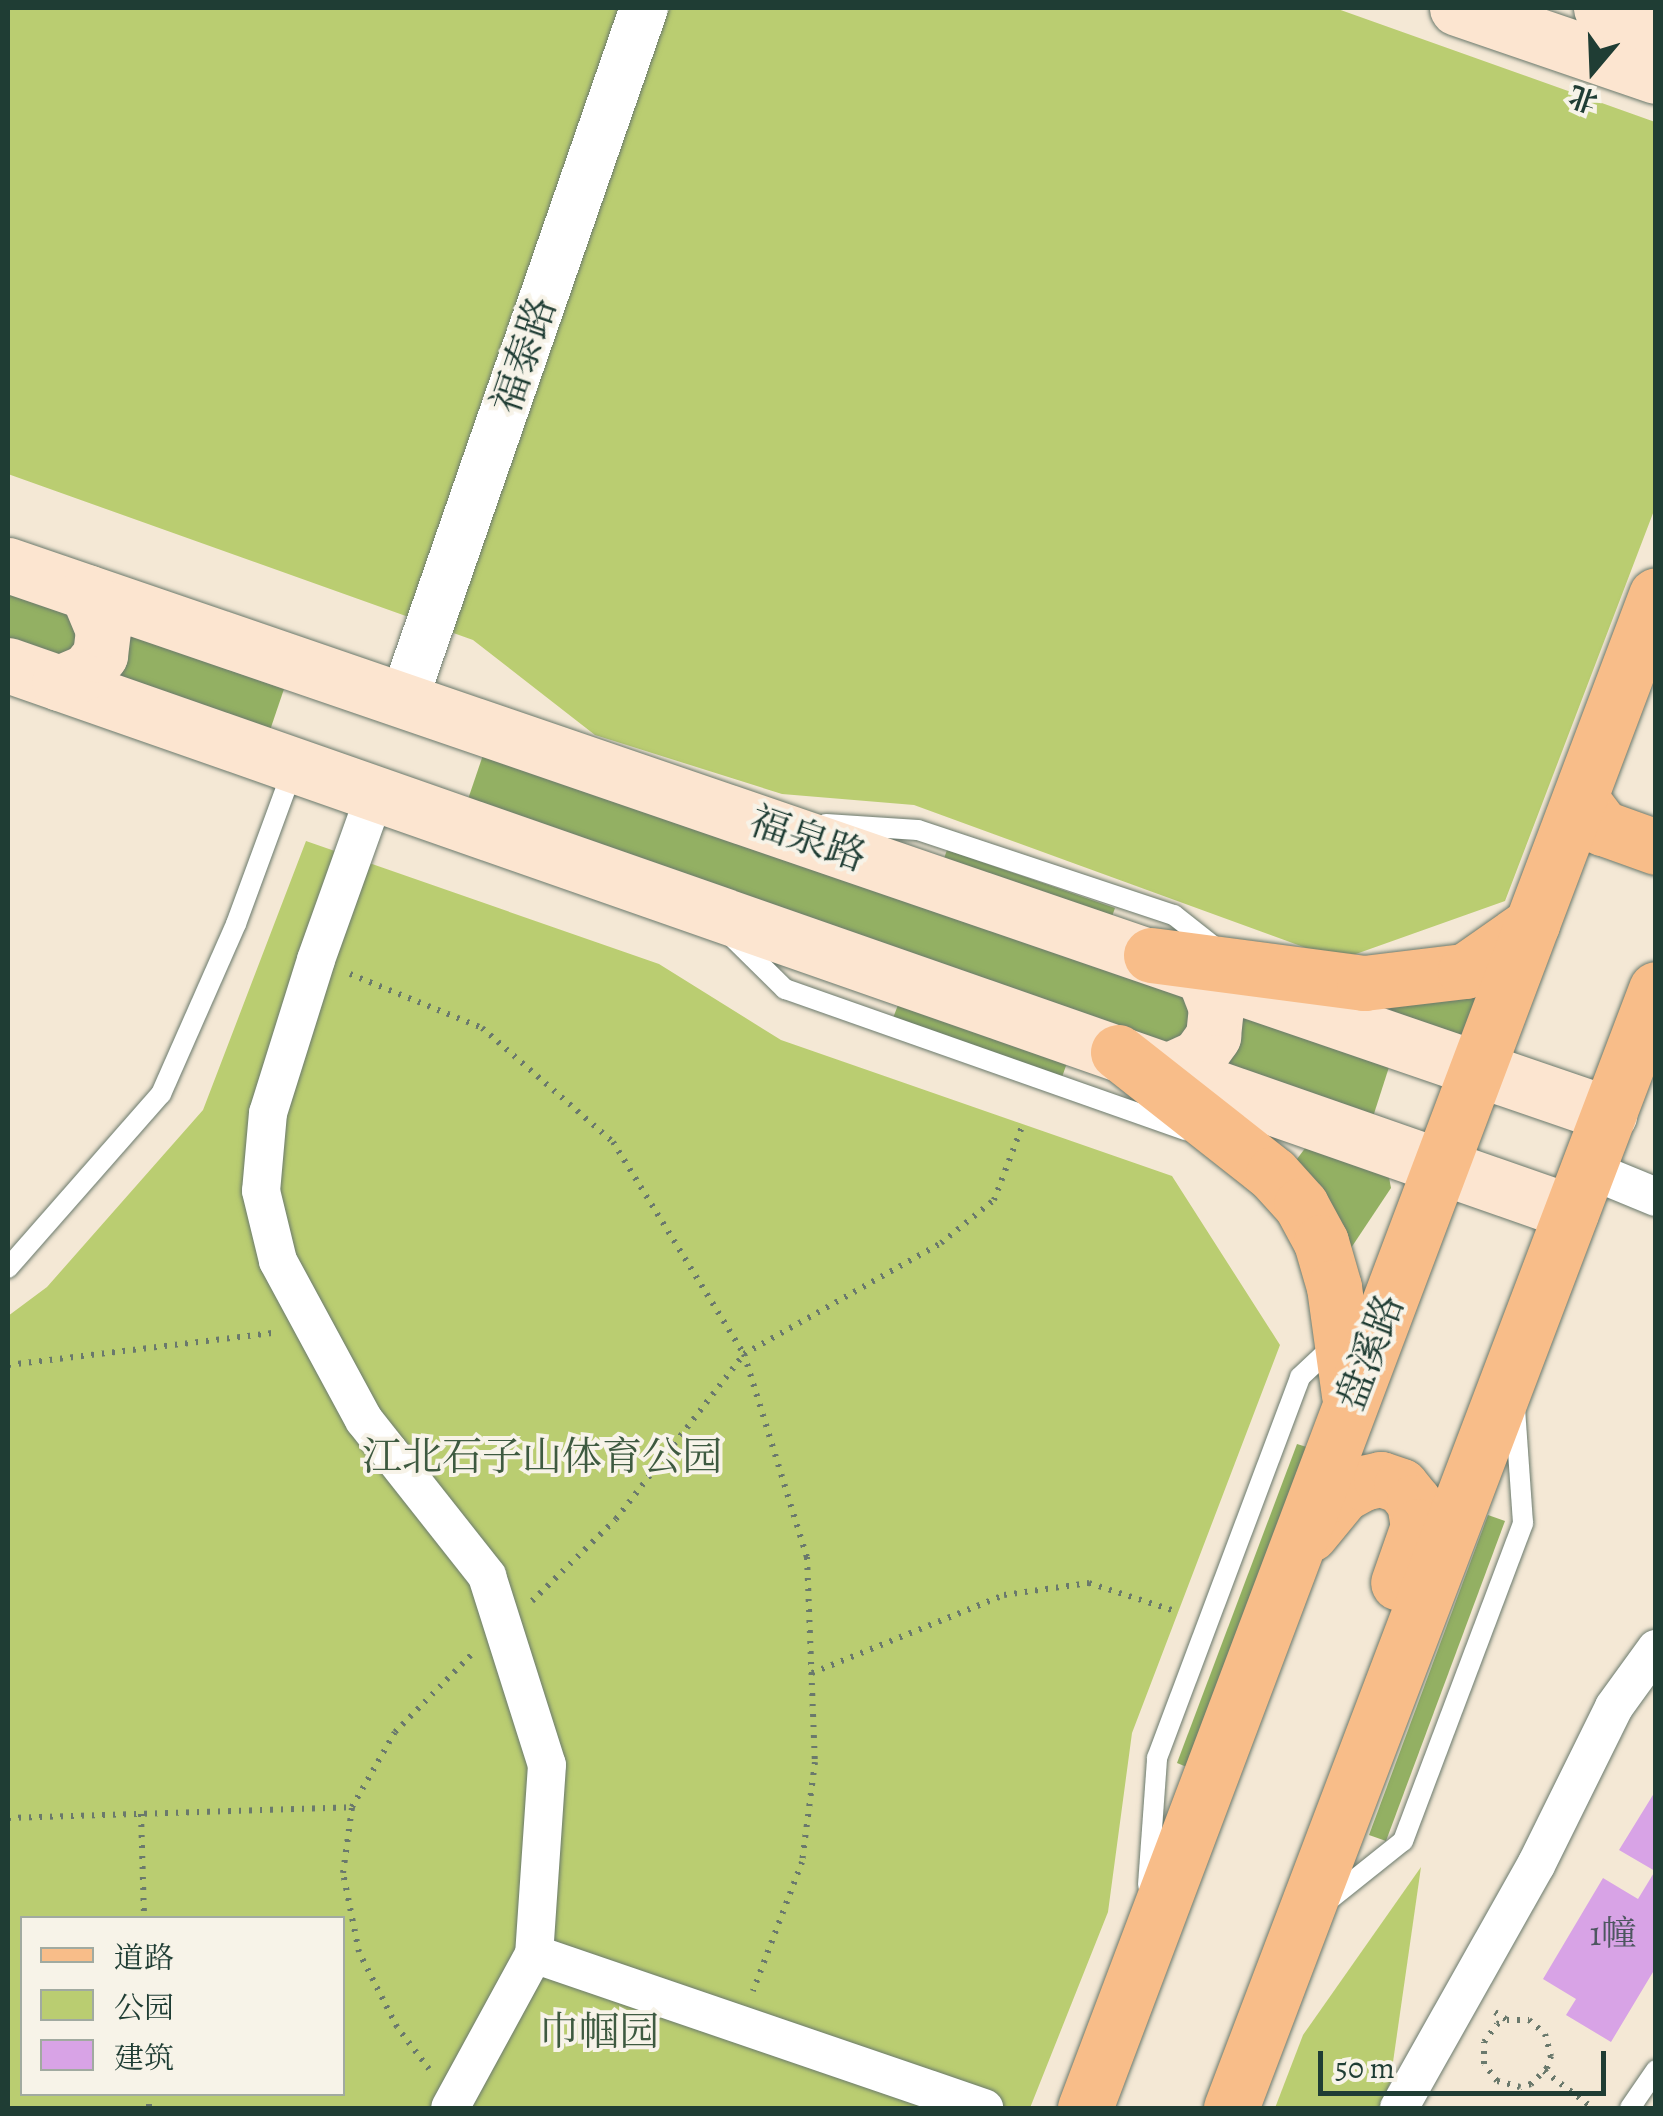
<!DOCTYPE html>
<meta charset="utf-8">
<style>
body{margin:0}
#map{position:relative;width:1663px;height:2116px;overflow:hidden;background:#f4e8d5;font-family:Alegreya,"Noto Serif SC",serif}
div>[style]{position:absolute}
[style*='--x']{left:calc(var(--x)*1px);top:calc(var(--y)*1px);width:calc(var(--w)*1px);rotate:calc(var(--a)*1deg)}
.green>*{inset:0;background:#bacd71}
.forest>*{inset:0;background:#93b063}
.building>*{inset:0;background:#d8a3e6}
.path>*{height:6px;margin-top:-3px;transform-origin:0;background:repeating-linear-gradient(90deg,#6a796c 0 2.5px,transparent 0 10.5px)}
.roads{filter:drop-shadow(0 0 2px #6a796c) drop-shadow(0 0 2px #6a796c)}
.service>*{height:20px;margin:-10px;padding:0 10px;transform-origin:10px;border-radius:10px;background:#fff}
.minor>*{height:38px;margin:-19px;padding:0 19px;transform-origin:19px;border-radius:19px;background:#fff}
.tertiary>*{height:48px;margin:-24px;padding:0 24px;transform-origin:24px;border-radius:24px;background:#fff}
.secondary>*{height:55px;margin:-27.5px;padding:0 27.5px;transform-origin:27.5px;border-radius:27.5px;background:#fce5d0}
.primary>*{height:55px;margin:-27.5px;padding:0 27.5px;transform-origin:27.5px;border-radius:27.5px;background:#f8bd89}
span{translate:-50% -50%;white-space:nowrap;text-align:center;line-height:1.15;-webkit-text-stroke:8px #f7f3e8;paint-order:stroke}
.number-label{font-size:35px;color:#4d5660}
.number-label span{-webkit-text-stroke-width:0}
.street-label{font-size:40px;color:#1f3d34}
.park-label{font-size:40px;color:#3e5a40}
.frame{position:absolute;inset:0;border:10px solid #1f3d34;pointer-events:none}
.legend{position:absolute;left:20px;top:1916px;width:325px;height:180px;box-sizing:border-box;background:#f7f3e8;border:2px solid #a1aaa0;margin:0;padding:12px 18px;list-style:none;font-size:30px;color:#1f3d34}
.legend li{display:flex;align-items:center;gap:20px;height:50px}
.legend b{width:50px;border:2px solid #a1aaa0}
.north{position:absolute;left:1543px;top:20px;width:100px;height:100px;-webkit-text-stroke:8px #f7f3e8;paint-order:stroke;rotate:199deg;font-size:28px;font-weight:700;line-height:40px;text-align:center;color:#1f3d34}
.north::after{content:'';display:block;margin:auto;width:35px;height:45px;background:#1f3d34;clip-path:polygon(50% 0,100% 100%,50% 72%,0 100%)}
.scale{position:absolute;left:1318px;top:2051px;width:288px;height:45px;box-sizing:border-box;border:5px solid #1f3d34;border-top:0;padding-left:12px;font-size:30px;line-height:35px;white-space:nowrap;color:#1f3d34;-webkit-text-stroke:8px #f7f3e8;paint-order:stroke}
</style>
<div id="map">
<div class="green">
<div style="clip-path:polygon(8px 8px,1335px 8px,1655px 122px,1655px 508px,1505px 901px,1339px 960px,914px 805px,782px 794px,595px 735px,473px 640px,8px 474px)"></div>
<div style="clip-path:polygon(evenodd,306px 841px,659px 964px,781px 1040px,1172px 1176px,1280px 1345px,1132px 1733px,1108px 1912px,1030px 2108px,8px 2108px,8px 1316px,47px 1287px,203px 1110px,306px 841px,22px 1918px,342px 1918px,342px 2094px,22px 2094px,22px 1918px)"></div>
<div style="clip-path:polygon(1421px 1867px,1390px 2083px,1380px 2108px,1275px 2108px,1303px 2035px)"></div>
</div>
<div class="forest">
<div style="clip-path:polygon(8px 591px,79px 616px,83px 649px,57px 669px,8px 652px)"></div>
<div style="clip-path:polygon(119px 631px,284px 689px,266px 742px,102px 685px)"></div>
<div style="clip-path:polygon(483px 755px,1190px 996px,1193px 1027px,1169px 1051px,464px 811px)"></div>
<div style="clip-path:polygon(947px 850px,1115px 908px,1110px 922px,942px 864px)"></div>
<div style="clip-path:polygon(1484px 980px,1462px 1043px,1389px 1018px,1393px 995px)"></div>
<div style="clip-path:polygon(898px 1005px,1067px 1063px,1062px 1077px,893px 1018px)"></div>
<div style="clip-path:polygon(1234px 1011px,1390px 1064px,1371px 1123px,1212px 1069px)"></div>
<div style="clip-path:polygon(1309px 1143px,1388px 1172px,1391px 1188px,1345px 1257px,1288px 1171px)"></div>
<div style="clip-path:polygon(1297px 1444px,1313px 1449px,1194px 1770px,1177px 1763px)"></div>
<div style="clip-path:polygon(1488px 1515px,1505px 1521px,1386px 1841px,1369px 1835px)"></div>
</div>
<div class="building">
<div style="clip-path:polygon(1656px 1790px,1656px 1967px,1611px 2042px,1566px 2015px,1576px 1999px,1543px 1979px,1603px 1878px,1638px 1899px,1655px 1871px,1619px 1850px)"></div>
</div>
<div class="path">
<div style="--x:350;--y:974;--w:143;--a:22.2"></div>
<div style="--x:482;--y:1028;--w:174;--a:41"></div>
<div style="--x:613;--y:1142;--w:249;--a:58.3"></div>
<div style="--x:744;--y:1354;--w:213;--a:72.8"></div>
<div style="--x:807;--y:1557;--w:205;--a:87.8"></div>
<div style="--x:815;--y:1762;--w:101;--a:97.4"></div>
<div style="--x:802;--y:1862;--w:138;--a:110.8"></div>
<div style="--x:8;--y:1365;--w:268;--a:-6.9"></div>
<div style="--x:532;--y:1601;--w:117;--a:-44.3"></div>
<div style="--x:616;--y:1519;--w:209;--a:-52.2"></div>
<div style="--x:744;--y:1354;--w:226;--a:-29.4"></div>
<div style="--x:941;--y:1243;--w:68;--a:-39.1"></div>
<div style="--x:994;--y:1200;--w:81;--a:-69.1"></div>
<div style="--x:812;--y:1673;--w:207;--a:-22.1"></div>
<div style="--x:1004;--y:1595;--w:86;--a:-8"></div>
<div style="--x:1089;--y:1583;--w:94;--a:18"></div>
<div style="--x:141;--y:1814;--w:104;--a:88.3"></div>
<div style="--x:8;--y:1818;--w:344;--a:-1.8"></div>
<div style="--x:1495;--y:2012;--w:14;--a:34"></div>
<div style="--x:1507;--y:2020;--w:22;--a:0"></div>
<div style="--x:1529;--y:2020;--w:21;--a:41"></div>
<div style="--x:1545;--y:2034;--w:23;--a:75"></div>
<div style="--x:1551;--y:2056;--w:13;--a:108"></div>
<div style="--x:1547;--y:2068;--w:23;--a:135"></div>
<div style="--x:1531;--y:2084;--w:11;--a:165"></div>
<div style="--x:1520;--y:2087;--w:24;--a:-165"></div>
<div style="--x:1497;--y:2081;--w:21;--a:-127"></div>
<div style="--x:1484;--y:2064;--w:22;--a:-90"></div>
<div style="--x:1484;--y:2042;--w:22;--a:-54"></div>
<div style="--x:1497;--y:2024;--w:11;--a:-22"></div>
<div style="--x:429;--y:2069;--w:53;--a:-127.3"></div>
<div style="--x:397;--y:2027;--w:84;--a:-116.9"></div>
<div style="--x:359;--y:1952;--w:81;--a:-101.4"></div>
<div style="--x:343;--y:1873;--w:67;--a:-82.2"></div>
<div style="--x:352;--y:1807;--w:86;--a:-60.2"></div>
<div style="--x:395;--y:1732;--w:112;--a:-45.4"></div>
<div style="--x:1544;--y:2071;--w:61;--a:37.1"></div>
<div style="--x:149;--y:2094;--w:14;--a:90"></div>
</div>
<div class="roads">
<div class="service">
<div style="--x:826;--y:824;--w:92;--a:3.7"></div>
<div style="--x:918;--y:830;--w:270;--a:18.4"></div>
<div style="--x:1174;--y:915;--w:55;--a:38.3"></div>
<div style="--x:731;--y:936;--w:76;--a:44.5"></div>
<div style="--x:785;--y:989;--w:425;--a:19.4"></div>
<div style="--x:8;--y:1268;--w:232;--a:-48.7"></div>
<div style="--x:161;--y:1094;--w:186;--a:-66.2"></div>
<div style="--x:236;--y:924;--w:165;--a:-69.8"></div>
<div style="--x:1148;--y:1885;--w:127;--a:-85.9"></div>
<div style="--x:1157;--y:1758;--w:407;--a:-69.4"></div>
<div style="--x:1300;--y:1377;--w:47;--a:-43.3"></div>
<div style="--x:1324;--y:1904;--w:101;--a:-38.6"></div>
<div style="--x:1403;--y:1841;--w:340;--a:-69.3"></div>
<div style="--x:1523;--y:1523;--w:114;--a:-94"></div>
<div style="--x:1630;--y:2108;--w:46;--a:-55.6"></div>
</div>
<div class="minor">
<div style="--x:376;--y:792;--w:178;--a:109.7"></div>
<div style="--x:316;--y:960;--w:160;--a:107.4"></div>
<div style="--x:268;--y:1113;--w:78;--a:95.1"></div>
<div style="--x:261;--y:1191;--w:72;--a:76.3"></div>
<div style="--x:278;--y:1261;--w:181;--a:61.6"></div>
<div style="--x:364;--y:1420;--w:199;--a:51.7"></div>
<div style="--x:487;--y:1576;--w:198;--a:72.4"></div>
<div style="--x:547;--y:1765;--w:189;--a:93.9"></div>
<div style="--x:534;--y:1954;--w:175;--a:118.6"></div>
<div style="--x:1588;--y:1169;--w:74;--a:22.4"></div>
<div style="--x:534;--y:1954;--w:476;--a:18.9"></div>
<div style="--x:1399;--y:2108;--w:279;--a:-60.6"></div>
<div style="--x:1536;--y:1865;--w:176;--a:-63.7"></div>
<div style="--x:1614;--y:1707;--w:72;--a:-54.1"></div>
</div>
<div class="tertiary">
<div style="--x:403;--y:702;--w:735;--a:-70.85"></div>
</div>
<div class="secondary">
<div style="--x:1457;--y:8;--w:210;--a:18.9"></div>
<div style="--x:1601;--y:8;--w:58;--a:18.1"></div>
<div style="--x:8;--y:565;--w:1693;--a:18.93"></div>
<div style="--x:8;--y:665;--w:1656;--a:19.29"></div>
<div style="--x:59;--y:683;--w:30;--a:-23"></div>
<div style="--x:87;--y:671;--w:21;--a:-51"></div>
<div style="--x:100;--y:655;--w:25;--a:-83"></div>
<div style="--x:103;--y:630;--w:41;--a:-112.8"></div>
<div style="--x:1169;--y:1070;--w:32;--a:-24"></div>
<div style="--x:1198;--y:1057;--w:26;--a:-54"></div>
<div style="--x:1213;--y:1036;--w:28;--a:-84"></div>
<div style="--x:1216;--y:1008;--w:39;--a:-111"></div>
</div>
<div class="primary">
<div style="--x:1580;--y:798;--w:38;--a:53"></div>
<div style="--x:1603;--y:828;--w:56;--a:19.7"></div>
<div style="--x:1151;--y:955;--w:215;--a:7.5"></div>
<div style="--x:1364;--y:983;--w:102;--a:-6.8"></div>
<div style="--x:1465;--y:971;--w:82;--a:-35"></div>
<div style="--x:1118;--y:1052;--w:197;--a:38.2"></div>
<div style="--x:1273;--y:1174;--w:42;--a:47.9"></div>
<div style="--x:1301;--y:1205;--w:42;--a:61.6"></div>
<div style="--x:1321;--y:1242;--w:47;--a:73.9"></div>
<div style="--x:1334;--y:1287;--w:109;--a:82.1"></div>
<div style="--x:1310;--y:1534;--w:52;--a:-50.5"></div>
<div style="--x:1343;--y:1494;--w:23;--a:-29"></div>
<div style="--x:1363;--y:1483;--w:18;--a:-13"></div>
<div style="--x:1381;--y:1479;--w:21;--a:19"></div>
<div style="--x:1401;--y:1486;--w:21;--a:51"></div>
<div style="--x:1414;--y:1502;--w:24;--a:81"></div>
<div style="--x:1418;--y:1526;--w:60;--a:109.3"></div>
<div style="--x:1085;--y:2108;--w:1617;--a:-69.32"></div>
<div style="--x:1231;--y:2108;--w:1197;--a:-69.2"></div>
</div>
</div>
<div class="number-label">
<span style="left:1613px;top:1933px">1幢</span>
</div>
<div class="street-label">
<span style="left:524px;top:355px;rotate:-71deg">福泰路</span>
<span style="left:808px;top:839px;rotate:19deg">福泉路</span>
<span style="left:1370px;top:1352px;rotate:-69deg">盘溪路</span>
</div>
<div class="park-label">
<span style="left:542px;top:1457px">江北石子山体育公园</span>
<span style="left:599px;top:2032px">巾帼园</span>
</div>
<div class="frame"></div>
<ul class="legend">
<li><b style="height:12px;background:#f8bd89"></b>道路</li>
<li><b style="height:28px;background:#bacd71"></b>公园</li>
<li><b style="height:28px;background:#d8a3e6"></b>建筑</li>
</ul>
<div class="north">北</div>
<div class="scale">50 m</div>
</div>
